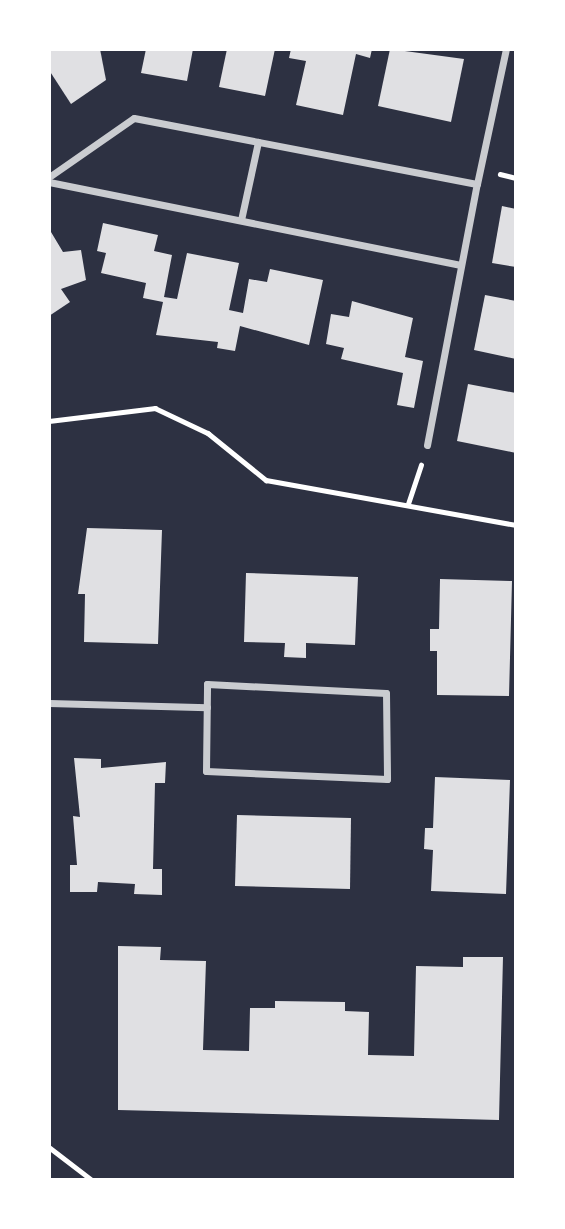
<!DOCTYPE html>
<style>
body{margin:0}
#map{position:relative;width:565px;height:1229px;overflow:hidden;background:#2d3142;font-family:Bitter,serif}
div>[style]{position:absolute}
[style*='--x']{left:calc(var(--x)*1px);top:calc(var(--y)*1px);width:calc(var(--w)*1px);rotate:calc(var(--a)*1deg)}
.building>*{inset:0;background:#e0e0e3}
.path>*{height:4.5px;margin:-2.25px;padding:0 2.25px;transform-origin:2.25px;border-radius:2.25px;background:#fff}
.minor>*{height:7px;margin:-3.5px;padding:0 3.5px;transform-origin:3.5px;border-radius:3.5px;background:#caccd0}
span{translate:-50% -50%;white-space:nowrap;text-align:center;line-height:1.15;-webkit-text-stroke:5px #fff;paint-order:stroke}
.frame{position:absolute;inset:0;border:51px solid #fff;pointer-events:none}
</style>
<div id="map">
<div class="building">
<div style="clip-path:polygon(49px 49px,100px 49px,106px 80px,71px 104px,49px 70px)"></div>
<div style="clip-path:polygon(146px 49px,193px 49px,187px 81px,141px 73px)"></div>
<div style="clip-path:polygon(227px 49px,275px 49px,265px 96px,219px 87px)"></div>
<div style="clip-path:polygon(291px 49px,372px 49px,370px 58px,356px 54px,343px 115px,296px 105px,306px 61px,289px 58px)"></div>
<div style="clip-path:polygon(390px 49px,464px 59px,451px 122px,378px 106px)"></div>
<div style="clip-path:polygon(502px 206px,516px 209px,516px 267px,492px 263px)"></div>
<div style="clip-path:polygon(103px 223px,158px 235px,154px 251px,172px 255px,164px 297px,177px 299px,187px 253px,239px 263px,229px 310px,243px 313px,249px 279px,267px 282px,270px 269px,323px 280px,309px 345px,240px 326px,235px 351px,217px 348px,218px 342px,156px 335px,163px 302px,143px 298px,146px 283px,101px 273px,106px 253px,97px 251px)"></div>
<div style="clip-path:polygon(51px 232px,63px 252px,81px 250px,86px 280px,61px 289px,70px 302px,49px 316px)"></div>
<div style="clip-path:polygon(485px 295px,516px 301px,516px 359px,474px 350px)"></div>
<div style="clip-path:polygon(352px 301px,413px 318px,405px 357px,423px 361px,414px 408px,397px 405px,403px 373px,341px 359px,344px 348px,326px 344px,331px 314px,349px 317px)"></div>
<div style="clip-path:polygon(468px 384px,516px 393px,516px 453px,457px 441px)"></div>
<div style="clip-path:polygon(87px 528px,162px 530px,158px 644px,84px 642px,85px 594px,78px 594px)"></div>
<div style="clip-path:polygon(246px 573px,358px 577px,355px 645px,306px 643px,306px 658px,284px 657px,285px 643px,244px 642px)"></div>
<div style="clip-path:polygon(440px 579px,512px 581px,509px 696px,437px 695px,437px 651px,430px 651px,430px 629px,439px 629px)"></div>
<div style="clip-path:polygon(74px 758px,101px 759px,101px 768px,166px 762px,165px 783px,155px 783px,153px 869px,162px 869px,162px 895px,134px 894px,135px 884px,98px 882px,97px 892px,70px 892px,70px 865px,77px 865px,73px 816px,80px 817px)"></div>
<div style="clip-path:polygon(435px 777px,510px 780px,506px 894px,431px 891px,433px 850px,424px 849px,425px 828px,433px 828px)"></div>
<div style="clip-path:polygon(237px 815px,351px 818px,350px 889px,235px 886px)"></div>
<div style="clip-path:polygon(118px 946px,161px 947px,160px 960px,206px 961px,203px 1050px,249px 1051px,250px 1008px,275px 1008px,275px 1001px,345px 1002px,345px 1011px,369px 1012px,368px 1055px,414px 1056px,416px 966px,463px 967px,463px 957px,503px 957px,499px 1120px,118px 1110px)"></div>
</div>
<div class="path">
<div style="--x:500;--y:174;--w:16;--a:14"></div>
<div style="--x:49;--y:421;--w:107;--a:-7"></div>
<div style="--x:155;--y:408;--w:59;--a:25.3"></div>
<div style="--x:208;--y:433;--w:75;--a:39"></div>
<div style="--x:266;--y:480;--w:254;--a:10.2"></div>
<div style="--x:408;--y:504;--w:41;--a:-71.6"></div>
<div style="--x:49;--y:1147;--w:54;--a:37.5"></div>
</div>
<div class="minor">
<div style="--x:49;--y:177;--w:103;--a:-34.8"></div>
<div style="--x:134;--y:118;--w:349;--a:10.9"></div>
<div style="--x:477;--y:184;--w:138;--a:-77.9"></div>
<div style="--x:49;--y:182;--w:420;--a:11.4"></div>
<div style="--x:241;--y:220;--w:80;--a:-77.7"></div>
<div style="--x:427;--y:445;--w:266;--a:-79.2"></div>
<div style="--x:207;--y:684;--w:179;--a:2.9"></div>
<div style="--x:386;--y:693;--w:86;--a:89.3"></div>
<div style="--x:387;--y:779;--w:181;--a:-177.5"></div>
<div style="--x:206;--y:771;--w:87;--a:-89.3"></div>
<div style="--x:49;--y:703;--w:158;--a:1.5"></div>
</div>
<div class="frame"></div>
</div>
